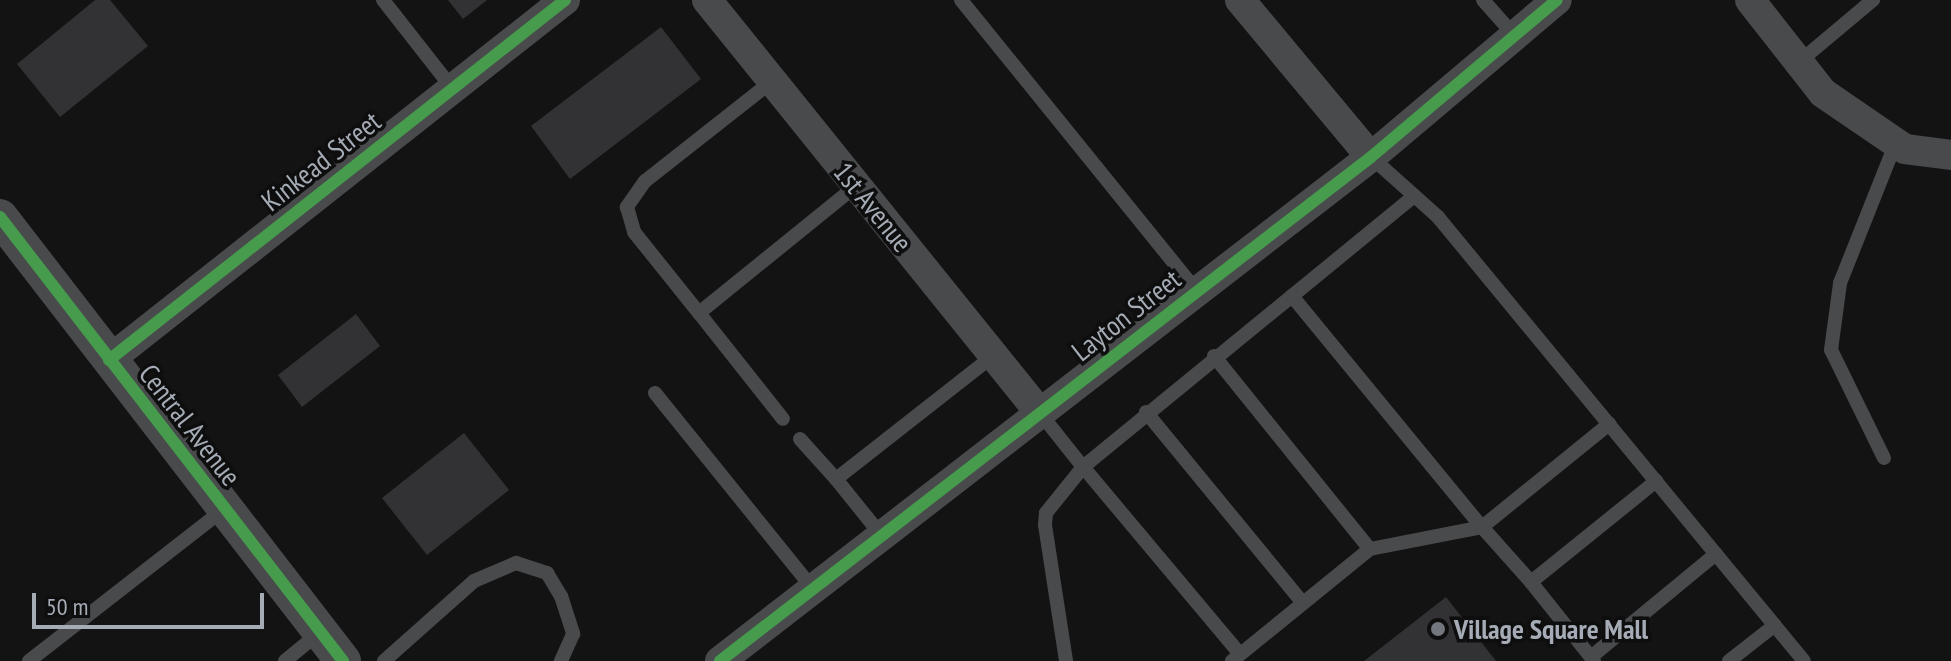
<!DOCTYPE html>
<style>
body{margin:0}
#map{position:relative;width:1951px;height:661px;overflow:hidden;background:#131314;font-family:"PT Sans Narrow",sans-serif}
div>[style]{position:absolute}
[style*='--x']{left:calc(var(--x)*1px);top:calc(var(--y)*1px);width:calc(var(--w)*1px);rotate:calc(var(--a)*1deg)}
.building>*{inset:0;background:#323234}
.service>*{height:14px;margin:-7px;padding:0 7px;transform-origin:7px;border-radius:7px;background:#484a4c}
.minor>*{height:30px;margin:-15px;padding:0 15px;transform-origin:15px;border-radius:15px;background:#484a4c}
.tertiary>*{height:36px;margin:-18px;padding:0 18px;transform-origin:18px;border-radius:18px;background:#484a4c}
.cycleway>*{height:12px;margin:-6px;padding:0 6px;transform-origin:6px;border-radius:6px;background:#469c4c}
.dots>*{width:22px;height:22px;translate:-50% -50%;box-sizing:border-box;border:4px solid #0e0e0f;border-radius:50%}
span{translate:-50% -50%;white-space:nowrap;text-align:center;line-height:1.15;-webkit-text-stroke:7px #0e0e0f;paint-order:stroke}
.street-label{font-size:28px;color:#a5acb5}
.poi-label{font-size:28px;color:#a5acb5;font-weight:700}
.left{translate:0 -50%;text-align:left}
.scale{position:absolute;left:32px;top:593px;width:232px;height:36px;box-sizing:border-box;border:4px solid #a5acb5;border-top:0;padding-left:10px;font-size:24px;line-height:28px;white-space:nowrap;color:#a5acb5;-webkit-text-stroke:6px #0e0e0f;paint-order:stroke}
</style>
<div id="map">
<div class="building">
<div style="clip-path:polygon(95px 0,110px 0,148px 46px,60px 117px,17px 64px)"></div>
<div style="clip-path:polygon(448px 0,487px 0,463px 19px)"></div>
<div style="clip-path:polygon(661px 27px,701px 79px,570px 179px,531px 126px)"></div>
<div style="clip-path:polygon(356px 314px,380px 346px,302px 407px,278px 375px)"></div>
<div style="clip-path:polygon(464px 433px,509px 490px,427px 555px,382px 498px)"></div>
<div style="clip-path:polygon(1446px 597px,1496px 661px,1364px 661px)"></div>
</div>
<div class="service">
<div style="--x:383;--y:0;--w:112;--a:51.9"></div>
<div style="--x:961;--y:0;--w:373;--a:51"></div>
<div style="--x:1483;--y:0;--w:47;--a:48.5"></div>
<div style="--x:1799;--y:62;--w:97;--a:-40"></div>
<div style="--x:771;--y:82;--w:160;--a:141.8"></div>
<div style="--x:645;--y:181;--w:32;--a:125"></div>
<div style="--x:627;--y:207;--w:26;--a:74"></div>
<div style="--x:634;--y:232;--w:104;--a:51.3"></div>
<div style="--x:699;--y:313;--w:202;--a:-39"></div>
<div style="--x:1371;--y:157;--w:90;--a:41.8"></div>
<div style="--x:1438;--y:217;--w:575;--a:50.5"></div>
<div style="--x:1292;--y:296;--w:158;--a:-39.3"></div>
<div style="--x:699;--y:313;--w:135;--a:51.6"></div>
<div style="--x:1214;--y:356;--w:248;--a:51.1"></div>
<div style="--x:655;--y:393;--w:252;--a:51.1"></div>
<div style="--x:1146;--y:412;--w:247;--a:50.6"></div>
<div style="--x:1040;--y:413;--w:69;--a:51.5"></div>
<div style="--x:1083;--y:467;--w:59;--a:128.8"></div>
<div style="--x:1046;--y:513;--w:12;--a:95"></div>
<div style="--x:1045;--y:525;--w:138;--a:81.2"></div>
<div style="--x:800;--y:439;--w:54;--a:48"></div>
<div style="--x:1884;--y:458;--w:120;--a:-116.1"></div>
<div style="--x:1831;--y:350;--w:68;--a:-82.3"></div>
<div style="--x:1840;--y:283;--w:152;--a:-68.3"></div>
<div style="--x:882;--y:536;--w:73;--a:-128.9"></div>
<div style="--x:836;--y:479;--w:199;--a:-38.1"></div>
<div style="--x:1240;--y:654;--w:244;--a:-130"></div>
<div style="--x:1083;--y:467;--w:270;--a:-39.3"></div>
<div style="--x:1292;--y:296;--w:299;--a:50.6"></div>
<div style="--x:1482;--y:527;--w:164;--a:-39"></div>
<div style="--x:1591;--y:657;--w:162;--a:-39.5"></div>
<div style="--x:29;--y:661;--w:247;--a:-37.9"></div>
<div style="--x:285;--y:661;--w:45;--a:-39.6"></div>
<div style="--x:384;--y:661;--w:120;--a:-41.6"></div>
<div style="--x:474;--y:581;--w:46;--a:-23.2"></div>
<div style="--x:516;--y:563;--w:33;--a:18"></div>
<div style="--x:547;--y:573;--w:27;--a:59"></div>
<div style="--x:561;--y:596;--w:40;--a:72"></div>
<div style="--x:573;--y:634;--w:30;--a:114"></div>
<div style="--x:1232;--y:661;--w:178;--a:-39.1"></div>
<div style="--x:1370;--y:549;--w:114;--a:-11.1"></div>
<div style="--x:1482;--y:527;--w:74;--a:48.3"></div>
<div style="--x:1594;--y:661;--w:101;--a:-128.6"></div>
<div style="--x:1531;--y:582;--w:161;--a:-38.9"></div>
<div style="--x:1729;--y:661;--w:58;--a:-38"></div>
</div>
<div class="minor">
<div style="--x:707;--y:0;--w:531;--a:51.12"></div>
<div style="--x:1240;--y:0;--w:204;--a:50.2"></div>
<div style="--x:1750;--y:0;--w:118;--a:51.9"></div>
<div style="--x:1823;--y:93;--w:99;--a:34.3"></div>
<div style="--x:1905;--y:149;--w:46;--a:7.4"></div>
<div style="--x:109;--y:360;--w:581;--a:-38.29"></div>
<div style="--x:720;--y:661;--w:823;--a:-37.75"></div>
<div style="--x:1371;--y:157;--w:243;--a:-40.2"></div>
</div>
<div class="tertiary">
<div style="--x:0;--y:217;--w:561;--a:52.31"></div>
</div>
<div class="cycleway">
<div style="--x:0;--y:217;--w:561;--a:52.31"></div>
<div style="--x:109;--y:360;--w:581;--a:-38.29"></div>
<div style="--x:720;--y:661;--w:823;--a:-37.75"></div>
<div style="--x:1371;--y:157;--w:243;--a:-40.2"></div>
</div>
<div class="dots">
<div style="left:1438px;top:629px;background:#72767d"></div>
</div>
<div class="street-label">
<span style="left:321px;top:161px;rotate:-38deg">Kinkead Street</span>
<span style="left:873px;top:207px;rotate:51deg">1st Avenue</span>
<span style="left:1126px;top:315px;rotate:-38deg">Layton Street</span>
<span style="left:190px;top:425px;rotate:52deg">Central Avenue</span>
</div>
<div class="poi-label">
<span class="left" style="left:1454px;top:629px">Village Square Mall</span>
</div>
<div class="scale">50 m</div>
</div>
